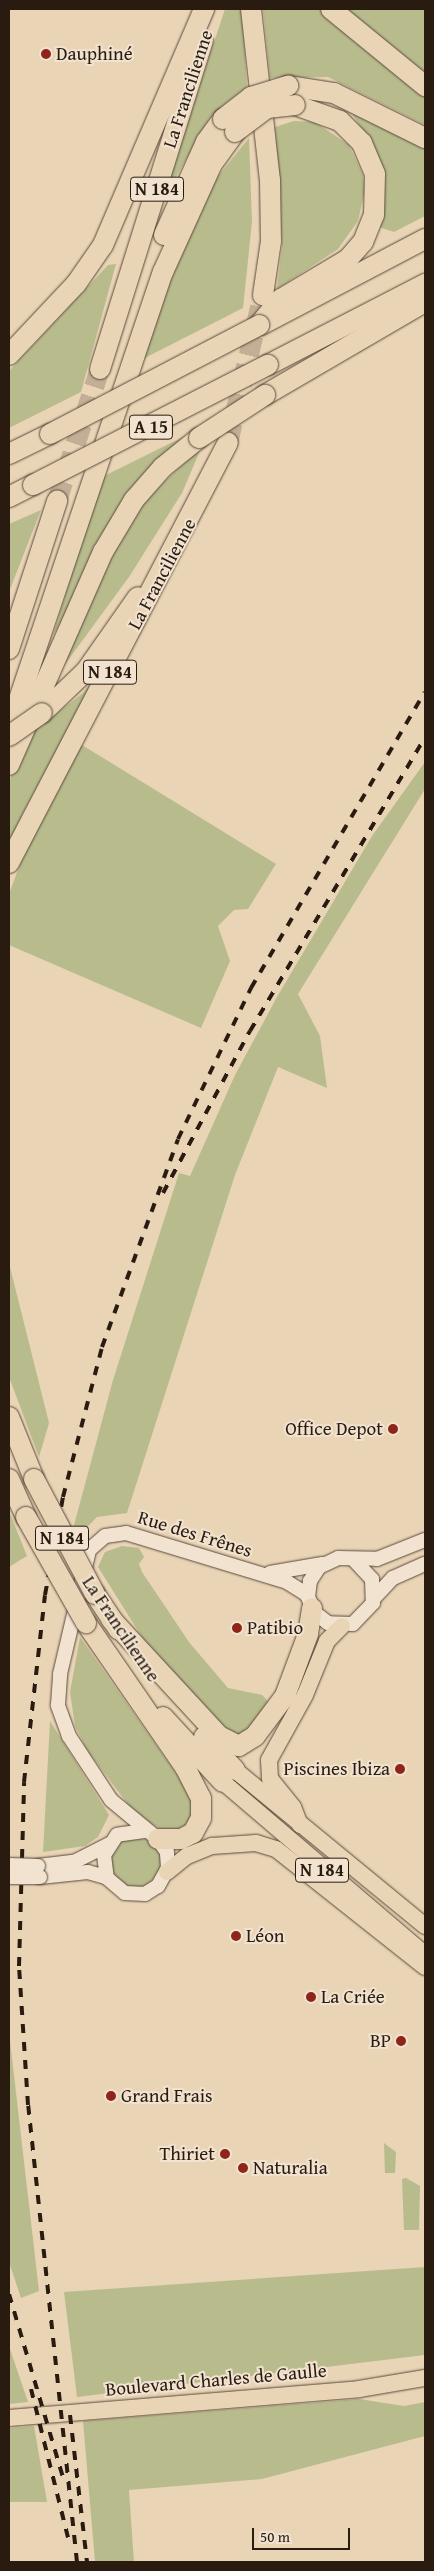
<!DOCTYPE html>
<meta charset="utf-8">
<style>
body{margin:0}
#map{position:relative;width:434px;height:2571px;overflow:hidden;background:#e9d4b6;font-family:"Gentium Book Plus",serif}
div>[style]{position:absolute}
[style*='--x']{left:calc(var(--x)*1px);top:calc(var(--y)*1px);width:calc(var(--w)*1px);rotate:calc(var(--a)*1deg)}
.green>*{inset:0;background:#b8bc8d}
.round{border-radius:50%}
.highway-tunnel>*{height:20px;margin-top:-10px;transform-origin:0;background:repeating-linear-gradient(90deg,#c3af95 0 20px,transparent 0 30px)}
.roads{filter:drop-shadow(0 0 1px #5a493a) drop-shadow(0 0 1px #5a493a)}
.minor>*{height:14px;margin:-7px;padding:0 7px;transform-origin:7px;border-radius:7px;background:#f1e3d0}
.major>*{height:16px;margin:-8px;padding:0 8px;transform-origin:8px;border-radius:8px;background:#e9d4b6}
.highway>*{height:20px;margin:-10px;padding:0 10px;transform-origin:10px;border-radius:10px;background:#e9d4b6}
.rail>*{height:4px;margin-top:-2px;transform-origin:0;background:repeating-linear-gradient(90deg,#2a1b10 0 9px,transparent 0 18px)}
.bridges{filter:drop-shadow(0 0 1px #5a493a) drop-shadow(0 0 1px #5a493a)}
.minor-bridge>*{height:14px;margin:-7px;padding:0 7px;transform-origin:7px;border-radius:7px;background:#f1e3d0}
.highway-bridge>*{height:20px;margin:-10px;padding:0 10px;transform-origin:10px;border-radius:10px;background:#e9d4b6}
.dots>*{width:14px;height:14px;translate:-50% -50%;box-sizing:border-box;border:2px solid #f1e3d0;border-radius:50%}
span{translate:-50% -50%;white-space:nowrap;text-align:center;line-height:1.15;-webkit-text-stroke:4px #f1e3d0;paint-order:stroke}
.shield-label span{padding:1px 4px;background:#f1e3d0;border:1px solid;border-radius:4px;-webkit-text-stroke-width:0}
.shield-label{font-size:18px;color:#2a1b10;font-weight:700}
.poi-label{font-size:19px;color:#2a1b10}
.left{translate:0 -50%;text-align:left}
.right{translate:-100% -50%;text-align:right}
.street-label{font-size:19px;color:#2a1b10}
.frame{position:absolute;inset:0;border:10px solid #2a1b10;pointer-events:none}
.scale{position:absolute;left:252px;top:2528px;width:98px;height:22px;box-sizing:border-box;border:2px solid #2a1b10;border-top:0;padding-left:6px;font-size:15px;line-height:18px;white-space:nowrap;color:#2a1b10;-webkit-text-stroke:4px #f1e3d0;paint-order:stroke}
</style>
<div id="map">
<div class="green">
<div style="clip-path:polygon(225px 9px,242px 9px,247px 87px,212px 114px,161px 203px)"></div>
<div style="clip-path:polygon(263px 9px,322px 9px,425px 93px,425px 125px,328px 77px,270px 78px)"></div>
<div style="clip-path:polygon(347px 9px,425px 9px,425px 73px,391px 47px)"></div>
<div style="clip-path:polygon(350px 111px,425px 146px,425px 216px,394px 232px,379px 227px,384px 181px,366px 135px)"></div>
<div style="clip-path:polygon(294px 121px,315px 122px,349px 145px,363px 175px,365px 190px,358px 221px,338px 249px,277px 289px,282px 247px,275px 127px)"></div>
<div style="clip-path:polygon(249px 138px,252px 222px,243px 308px,137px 362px,210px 186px)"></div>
<div style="clip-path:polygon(116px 264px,81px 392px,9px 428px,9px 371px,108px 265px)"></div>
<div style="clip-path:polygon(195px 431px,175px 446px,53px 635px,102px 477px)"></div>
<div style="clip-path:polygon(202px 446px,182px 493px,129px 577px,52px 682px,115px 548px,147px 498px)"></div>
<div style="clip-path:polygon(41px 510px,9px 592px,9px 524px)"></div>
<div style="clip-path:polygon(101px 671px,24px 811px,9px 844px,9px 782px,26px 737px,83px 693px)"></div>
<div style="clip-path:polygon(82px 745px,276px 864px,248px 909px,234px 910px,218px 926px,230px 961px,201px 1028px,9px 945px,9px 894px,29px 840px)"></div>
<div style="clip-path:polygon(425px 762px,425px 789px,298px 994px,320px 1036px,327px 1088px,278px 1067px,235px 1175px,127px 1513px,97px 1517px,79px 1535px,74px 1525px,113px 1380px,179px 1173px,190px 1176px,235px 1075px,277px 997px,372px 836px)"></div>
<div style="clip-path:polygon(9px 1263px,49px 1423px,39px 1457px,9px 1377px)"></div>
<div style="clip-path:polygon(9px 1511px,27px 1556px,9px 1567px)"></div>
<div style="clip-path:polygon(122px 1546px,139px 1548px,144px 1557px,139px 1564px,142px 1572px,189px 1642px,228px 1688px,262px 1695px,272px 1705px,244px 1734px,234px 1736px,217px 1728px,145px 1642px,98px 1567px,105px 1552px)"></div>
<div style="clip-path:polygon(80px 1637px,192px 1796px,195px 1815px,182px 1830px,162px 1830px,136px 1815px,87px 1750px,75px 1726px,70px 1692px)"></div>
<div style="clip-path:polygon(50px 1721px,109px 1815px,98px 1837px,85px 1846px,43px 1852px)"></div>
<div class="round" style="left:111px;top:1837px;width:50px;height:50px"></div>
<div style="clip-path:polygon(9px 2032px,39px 2291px,21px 2298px,9px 2262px)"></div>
<div style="clip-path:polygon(384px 2143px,396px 2152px,395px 2173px,385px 2173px)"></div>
<div style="clip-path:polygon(406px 2178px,420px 2186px,419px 2230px,404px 2230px,402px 2179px)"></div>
<div style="clip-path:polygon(425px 2267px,425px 2355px,77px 2397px,64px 2292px)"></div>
<div style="clip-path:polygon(9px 2346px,28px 2402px,9px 2404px)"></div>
<div style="clip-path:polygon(359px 2399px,404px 2406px,425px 2402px,425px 2436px,262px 2479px,129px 2490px,134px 2562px,95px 2562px,83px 2421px)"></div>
<div style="clip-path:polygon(34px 2426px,47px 2502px,9px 2502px,9px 2428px)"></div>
</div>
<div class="highway-tunnel">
<div style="--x:228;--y:443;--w:152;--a:-76.7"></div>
<div style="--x:57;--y:501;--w:139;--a:-72"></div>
</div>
<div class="roads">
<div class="minor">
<div style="--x:355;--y:1561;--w:25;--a:47"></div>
<div style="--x:372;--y:1579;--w:24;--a:88"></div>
<div style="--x:373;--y:1603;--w:29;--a:134"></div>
<div style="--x:353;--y:1624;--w:25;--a:-178"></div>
<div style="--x:328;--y:1623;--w:16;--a:-142"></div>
<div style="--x:315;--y:1613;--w:17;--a:-114"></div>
<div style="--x:308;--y:1597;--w:16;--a:-83"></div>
<div style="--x:310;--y:1581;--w:17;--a:-57"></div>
<div style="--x:319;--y:1567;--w:21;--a:-25"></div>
<div style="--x:338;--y:1558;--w:39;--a:1"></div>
<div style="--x:377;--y:1559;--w:52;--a:-21.6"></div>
<div style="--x:270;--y:1573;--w:53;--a:-9.8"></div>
<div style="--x:375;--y:1597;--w:26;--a:-47"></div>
<div style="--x:393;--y:1578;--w:35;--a:-24"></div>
<div style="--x:144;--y:1831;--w:27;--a:172"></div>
<div style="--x:117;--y:1835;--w:24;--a:123"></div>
<div style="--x:104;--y:1855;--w:23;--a:83"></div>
<div style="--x:107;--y:1878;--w:23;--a:40"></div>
<div style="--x:125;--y:1893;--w:20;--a:3"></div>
<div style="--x:145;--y:1894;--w:15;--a:-32"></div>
<div style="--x:158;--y:1886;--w:21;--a:-61"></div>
<div style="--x:168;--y:1868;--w:16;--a:-94"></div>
<div style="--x:167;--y:1852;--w:16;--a:-125"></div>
<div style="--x:158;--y:1839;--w:61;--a:-140.3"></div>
<div style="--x:111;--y:1800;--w:77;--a:-123.3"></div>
<div style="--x:69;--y:1736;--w:33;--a:-110"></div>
<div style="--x:58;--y:1705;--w:31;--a:-86"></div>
<div style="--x:60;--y:1674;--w:127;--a:-76.8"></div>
<div style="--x:89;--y:1550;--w:21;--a:-41"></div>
<div style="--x:105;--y:1536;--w:21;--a:-8"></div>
<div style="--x:126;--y:1533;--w:168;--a:16.9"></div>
<div style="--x:287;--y:1582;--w:25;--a:32"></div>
<div style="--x:38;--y:1866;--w:38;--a:-7"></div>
<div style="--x:76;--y:1861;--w:37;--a:-27"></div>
<div style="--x:40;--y:1877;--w:48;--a:-5.9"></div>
<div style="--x:88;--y:1872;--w:19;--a:16"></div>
</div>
<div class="major">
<div style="--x:235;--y:1770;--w:246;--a:39.4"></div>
<div style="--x:223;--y:1782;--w:260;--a:40.5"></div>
<div style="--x:300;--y:1825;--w:19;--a:-111"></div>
<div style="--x:293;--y:1807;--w:36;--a:-129"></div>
<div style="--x:270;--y:1779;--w:19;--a:-93"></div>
<div style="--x:269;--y:1760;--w:74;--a:-61"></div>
<div style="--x:305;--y:1695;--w:58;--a:-67.8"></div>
<div style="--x:327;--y:1641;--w:21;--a:-45"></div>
<div style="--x:167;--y:1872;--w:26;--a:-39"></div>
<div style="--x:187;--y:1856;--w:27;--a:-22"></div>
<div style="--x:212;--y:1846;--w:44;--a:-3.9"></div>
<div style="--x:256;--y:1843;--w:21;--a:17"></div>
<div style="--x:276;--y:1849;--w:190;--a:38.4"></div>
<div style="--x:9;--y:2418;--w:351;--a:-4.7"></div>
<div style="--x:359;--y:2389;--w:67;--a:-9.5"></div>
</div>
<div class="highway">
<div style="--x:251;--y:9;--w:172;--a:83.7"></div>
<div style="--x:270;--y:180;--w:61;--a:89.1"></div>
<div style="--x:271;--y:241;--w:55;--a:98.4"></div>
<div style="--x:331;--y:9;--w:122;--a:39.3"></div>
<div style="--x:288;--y:86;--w:47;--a:8.7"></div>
<div style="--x:334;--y:93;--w:102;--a:26.3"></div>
<div style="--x:164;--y:235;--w:102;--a:-65.7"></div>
<div style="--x:206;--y:142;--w:29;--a:-54"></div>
<div style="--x:259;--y:325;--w:34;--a:-50"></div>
<div style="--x:281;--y:299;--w:78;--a:-30.8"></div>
<div style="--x:348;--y:259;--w:23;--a:-49"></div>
<div style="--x:363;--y:242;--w:29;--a:-68"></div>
<div style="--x:374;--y:215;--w:41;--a:-88.6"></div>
<div style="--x:375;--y:174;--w:34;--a:-113"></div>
<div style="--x:362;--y:143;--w:31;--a:-135"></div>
<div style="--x:340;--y:121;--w:48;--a:-160.4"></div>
<div style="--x:261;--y:325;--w:185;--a:-27.7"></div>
<div style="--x:9;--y:355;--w:98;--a:-46.7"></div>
<div style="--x:76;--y:284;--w:47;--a:-55.3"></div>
<div style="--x:103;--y:245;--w:257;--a:-66.8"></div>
<div style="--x:268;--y:365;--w:177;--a:-27.3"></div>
<div style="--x:100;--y:369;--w:344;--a:-72.6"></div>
<div style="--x:265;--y:395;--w:185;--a:-30.2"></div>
<div style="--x:9;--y:454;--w:46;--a:-26"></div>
<div style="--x:9;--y:497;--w:27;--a:-27"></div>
<div style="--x:9;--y:649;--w:156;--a:-72"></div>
<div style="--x:42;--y:713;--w:61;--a:-43.7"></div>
<div style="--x:86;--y:671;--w:90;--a:-54.9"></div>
<div style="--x:9;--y:729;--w:482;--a:-71.4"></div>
<div style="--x:163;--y:272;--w:119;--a:-65.6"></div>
<div style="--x:212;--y:164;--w:39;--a:-54"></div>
<div style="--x:9;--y:765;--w:233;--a:-66.2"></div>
<div style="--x:103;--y:552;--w:61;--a:-59.2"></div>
<div style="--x:134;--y:500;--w:44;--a:-48.7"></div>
<div style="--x:163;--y:467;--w:46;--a:-38.9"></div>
<div style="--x:9;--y:863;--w:474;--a:-62.5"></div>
<div style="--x:9;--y:1417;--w:67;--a:68"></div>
<div style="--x:9;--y:1479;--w:42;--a:65.9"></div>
<div style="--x:95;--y:1594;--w:43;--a:56.3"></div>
<div style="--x:111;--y:1619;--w:159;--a:47.3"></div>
<div style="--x:219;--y:1736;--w:22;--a:27"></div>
<div style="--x:239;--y:1746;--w:19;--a:-32"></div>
<div style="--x:255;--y:1736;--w:50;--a:-53.1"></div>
<div style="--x:285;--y:1696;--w:66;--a:-69.6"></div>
<div style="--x:308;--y:1634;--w:26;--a:-81"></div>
<div style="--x:86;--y:1623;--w:175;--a:55.5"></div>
<div style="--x:185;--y:1767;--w:35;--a:63"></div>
<div style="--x:201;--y:1798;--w:20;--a:90"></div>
<div style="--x:201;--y:1818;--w:17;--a:118"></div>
<div style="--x:193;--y:1833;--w:13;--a:153"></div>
<div style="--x:181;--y:1839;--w:23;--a:180"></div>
<div style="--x:163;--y:1717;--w:88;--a:47.3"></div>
<div style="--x:204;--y:1737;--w:45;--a:46.8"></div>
</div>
</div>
<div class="rail">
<div style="--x:163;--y:1193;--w:184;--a:-61.8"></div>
<div style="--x:250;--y:1031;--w:341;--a:-59.2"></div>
<div style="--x:9;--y:2294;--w:195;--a:73.6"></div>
<div style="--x:31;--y:2389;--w:153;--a:76"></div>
<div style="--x:70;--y:2415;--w:148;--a:83.4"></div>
<div style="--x:77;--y:2562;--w:460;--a:-96.1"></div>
<div style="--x:28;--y:2105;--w:139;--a:-93.7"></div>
<div style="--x:19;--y:1966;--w:184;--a:-88.4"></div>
<div style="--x:24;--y:1782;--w:188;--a:-83.6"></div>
<div style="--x:45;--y:1595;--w:100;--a:-79.6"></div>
<div style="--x:63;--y:1497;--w:155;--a:-75.4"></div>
<div style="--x:102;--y:1347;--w:221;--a:-69.9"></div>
<div style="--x:178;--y:1139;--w:168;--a:-64.2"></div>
<div style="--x:251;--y:988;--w:343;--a:-59.6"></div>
</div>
<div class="bridges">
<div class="minor-bridge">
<div style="--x:9;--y:1865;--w:29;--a:2"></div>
<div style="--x:9;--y:1877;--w:31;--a:0"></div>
</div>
<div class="highway-bridge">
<div style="--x:223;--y:119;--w:36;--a:-38"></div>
<div style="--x:251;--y:97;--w:39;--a:-17"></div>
<div style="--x:235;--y:132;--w:40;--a:-37"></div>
<div style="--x:267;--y:108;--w:28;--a:-6"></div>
<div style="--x:50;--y:434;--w:236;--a:-27.5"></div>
<div style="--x:199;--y:438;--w:79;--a:-33.1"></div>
<div style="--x:33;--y:485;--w:264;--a:-27.1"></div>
<div style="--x:9;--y:736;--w:40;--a:-34.9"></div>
<div style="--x:34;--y:1479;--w:130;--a:62.1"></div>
<div style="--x:26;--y:1517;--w:122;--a:60.5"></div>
</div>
</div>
<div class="dots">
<div style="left:46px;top:54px;background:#8f2418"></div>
<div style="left:393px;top:1429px;background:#8f2418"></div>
<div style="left:237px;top:1628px;background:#8f2418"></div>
<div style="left:400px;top:1769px;background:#8f2418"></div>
<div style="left:236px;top:1936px;background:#8f2418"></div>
<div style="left:311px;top:1997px;background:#8f2418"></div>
<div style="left:401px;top:2041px;background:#8f2418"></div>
<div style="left:111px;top:2096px;background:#8f2418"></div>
<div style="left:225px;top:2154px;background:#8f2418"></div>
<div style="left:243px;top:2168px;background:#8f2418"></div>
</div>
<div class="shield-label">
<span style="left:157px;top:189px">N 184</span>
<span style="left:151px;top:427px">A 15</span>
<span style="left:110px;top:672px">N 184</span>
<span style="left:62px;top:1538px">N 184</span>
<span style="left:322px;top:1870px">N 184</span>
</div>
<div class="poi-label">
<span class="left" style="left:56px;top:54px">Dauphiné</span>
<span class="right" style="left:383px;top:1429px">Office Depot</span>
<span class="left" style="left:247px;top:1628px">Patibio</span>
<span class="right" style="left:390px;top:1769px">Piscines Ibiza</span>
<span class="left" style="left:246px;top:1936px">Léon</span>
<span class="left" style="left:321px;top:1997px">La Criée</span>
<span class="right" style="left:391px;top:2041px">BP</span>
<span class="left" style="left:121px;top:2096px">Grand Frais</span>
<span class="right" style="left:215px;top:2154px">Thiriet</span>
<span class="left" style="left:253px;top:2168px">Naturalia</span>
</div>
<div class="street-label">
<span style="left:188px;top:89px;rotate:-72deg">La Francilienne</span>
<span style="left:162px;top:574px;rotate:-62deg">La Francilienne</span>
<span style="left:195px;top:1534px;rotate:17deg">Rue des Frênes</span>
<span style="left:121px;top:1629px;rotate:56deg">La Francilienne</span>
<span style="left:216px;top:2380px;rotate:-5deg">Boulevard Charles de Gaulle</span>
</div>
<div class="frame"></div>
<div class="scale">50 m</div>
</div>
